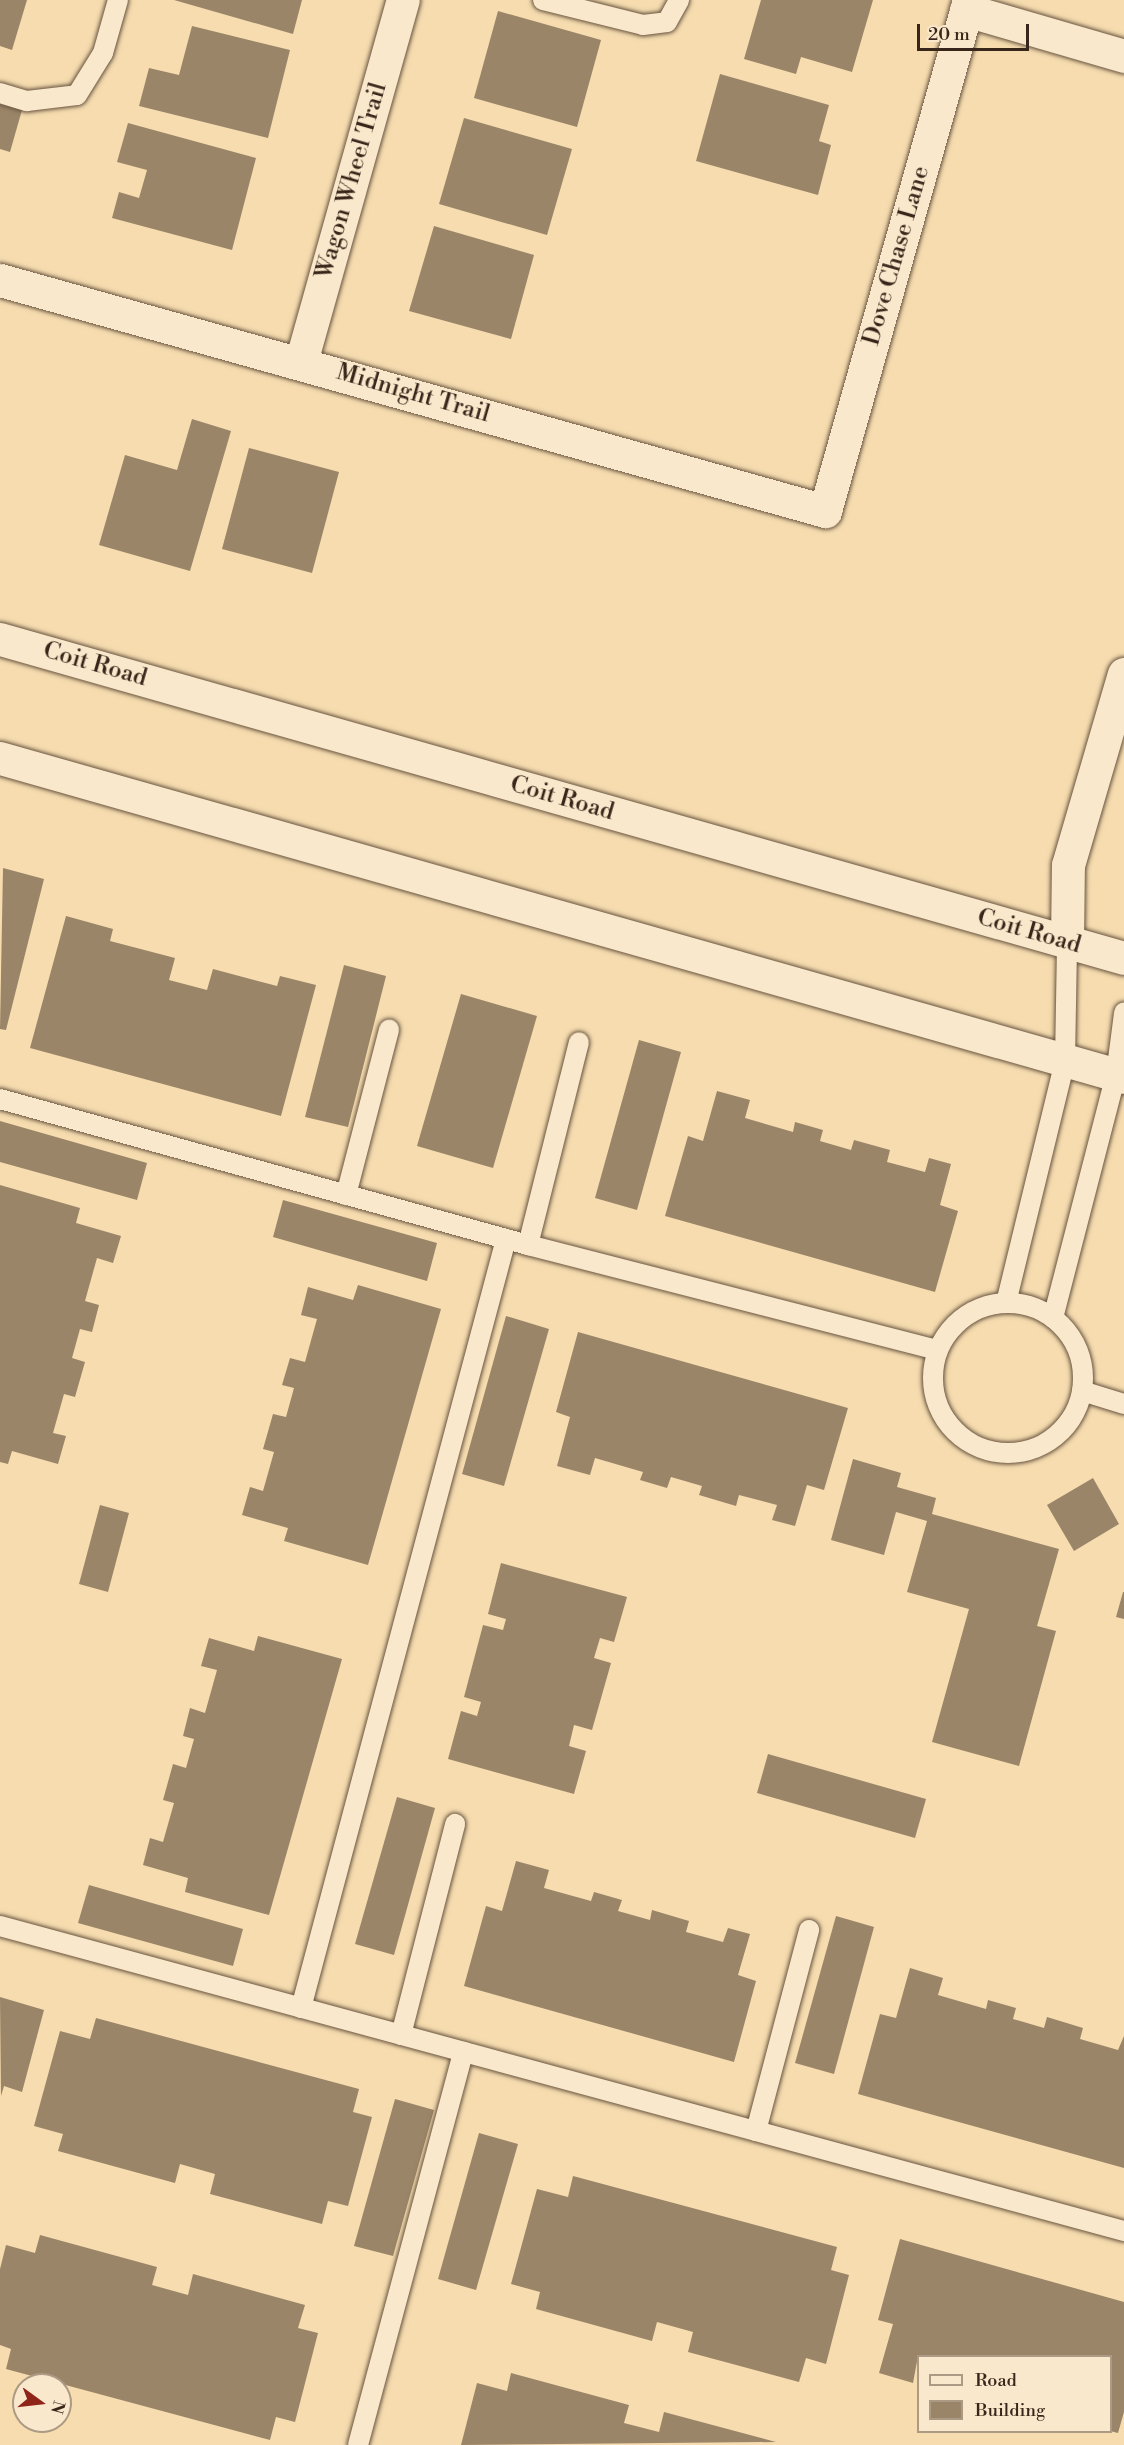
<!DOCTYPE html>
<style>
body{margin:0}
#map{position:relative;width:1124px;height:2445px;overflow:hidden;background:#f6dcaf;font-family:"Libre Bodoni",serif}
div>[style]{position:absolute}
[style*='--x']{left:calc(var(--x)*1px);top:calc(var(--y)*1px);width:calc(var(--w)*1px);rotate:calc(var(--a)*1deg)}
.building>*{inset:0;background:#9b8568}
.roads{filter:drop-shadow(0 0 2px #685440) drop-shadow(0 0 2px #685440)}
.service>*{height:20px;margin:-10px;padding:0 10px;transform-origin:10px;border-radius:10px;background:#f9e8cb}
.service>.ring{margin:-10px;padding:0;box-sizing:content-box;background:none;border:20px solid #f9e8cb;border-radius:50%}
.minor>*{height:33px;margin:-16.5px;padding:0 16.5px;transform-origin:16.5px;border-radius:16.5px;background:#f9e8cb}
.secondary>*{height:33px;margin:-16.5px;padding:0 16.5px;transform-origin:16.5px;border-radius:16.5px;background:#f9e8cb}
span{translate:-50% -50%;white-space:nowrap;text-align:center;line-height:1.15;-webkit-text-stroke:4.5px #f9e8cb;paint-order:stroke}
.street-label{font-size:24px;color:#39261b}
.legend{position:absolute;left:917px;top:2355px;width:195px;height:78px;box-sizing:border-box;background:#f9e8cb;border:2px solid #ac9a85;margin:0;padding:8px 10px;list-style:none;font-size:18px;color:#39261b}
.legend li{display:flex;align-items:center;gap:12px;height:30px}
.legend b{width:30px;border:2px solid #ac9a85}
.north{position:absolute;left:12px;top:2373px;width:60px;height:60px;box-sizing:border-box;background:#f9e8cb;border:2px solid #ac9a85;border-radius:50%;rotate:105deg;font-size:16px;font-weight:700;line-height:24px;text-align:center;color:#39261b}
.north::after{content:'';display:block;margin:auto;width:21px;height:27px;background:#8f2418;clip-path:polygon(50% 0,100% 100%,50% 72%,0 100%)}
.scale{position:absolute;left:917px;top:24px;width:112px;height:27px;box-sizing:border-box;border:3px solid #39261b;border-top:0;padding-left:8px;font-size:18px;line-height:21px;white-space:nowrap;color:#39261b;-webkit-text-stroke:4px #f9e8cb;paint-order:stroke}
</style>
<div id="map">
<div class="building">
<div style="clip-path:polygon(0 0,27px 0,12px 50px,0 46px)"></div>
<div style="clip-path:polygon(174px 0,302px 0,293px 34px)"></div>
<div style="clip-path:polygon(761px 0,873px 0,852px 72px,801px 57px,796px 74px,744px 59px)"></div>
<div style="clip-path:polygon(498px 11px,601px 40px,577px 127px,474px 98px)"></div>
<div style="clip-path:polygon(192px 26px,290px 50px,268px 138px,139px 106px,149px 68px,179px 75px)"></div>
<div style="clip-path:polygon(720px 74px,829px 105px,819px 141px,831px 145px,818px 195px,696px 161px)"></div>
<div style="clip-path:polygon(0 104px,22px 110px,10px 152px,0 149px)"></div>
<div style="clip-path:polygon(464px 118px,572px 149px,547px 235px,439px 204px)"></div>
<div style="clip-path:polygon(128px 123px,256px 158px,232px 250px,112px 218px,119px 192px,139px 198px,147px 170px,117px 162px)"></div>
<div style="clip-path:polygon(434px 226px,534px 255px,511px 339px,409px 311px)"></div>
<div style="clip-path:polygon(192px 419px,231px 431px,190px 571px,99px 545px,125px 455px,177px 470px)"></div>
<div style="clip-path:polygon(249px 448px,339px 472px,312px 573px,222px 549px)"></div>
<div style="clip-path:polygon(3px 868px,44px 879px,6px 1030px,0 1029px)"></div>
<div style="clip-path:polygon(66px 916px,113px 929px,110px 941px,175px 958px,169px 980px,207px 990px,213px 969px,277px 986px,280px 976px,316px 985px,281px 1116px,30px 1048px)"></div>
<div style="clip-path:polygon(344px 965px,386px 976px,348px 1127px,305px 1117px)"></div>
<div style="clip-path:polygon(461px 994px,537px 1016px,493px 1168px,417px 1146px)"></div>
<div style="clip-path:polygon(639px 1040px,681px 1052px,637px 1210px,595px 1198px)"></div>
<div style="clip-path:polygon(717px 1091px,750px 1100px,745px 1118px,793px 1132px,795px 1122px,823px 1130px,820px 1141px,851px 1150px,854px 1140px,890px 1150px,887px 1162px,925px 1172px,929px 1158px,951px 1164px,940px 1205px,958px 1211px,935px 1292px,665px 1216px,688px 1136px,703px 1141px)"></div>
<div style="clip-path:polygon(0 1121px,147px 1163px,137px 1200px,0 1162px)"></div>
<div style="clip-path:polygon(0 1185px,80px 1208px,76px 1223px,121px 1236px,113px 1263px,97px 1258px,85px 1301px,99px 1305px,92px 1332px,80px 1329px,72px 1358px,85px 1362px,75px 1397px,64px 1394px,53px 1433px,66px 1436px,58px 1464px,12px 1451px,8px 1464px,0 1462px)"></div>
<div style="clip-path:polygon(283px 1200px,437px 1243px,427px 1281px,273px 1237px)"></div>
<div style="clip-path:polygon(358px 1285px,441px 1309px,368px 1565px,284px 1541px,288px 1528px,242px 1515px,250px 1487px,263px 1491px,274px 1452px,263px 1449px,273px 1414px,286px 1417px,294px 1388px,282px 1385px,290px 1358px,305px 1362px,317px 1319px,301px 1315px,308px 1287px,353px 1300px)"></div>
<div style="clip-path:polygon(506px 1316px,549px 1329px,504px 1486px,462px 1474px)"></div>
<div style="clip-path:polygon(578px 1332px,848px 1408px,824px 1490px,807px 1485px,795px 1526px,772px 1520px,777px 1505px,739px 1495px,736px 1506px,699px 1495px,702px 1486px,671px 1477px,667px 1488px,640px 1480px,643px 1472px,595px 1458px,590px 1475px,557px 1466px,570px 1417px,556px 1412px)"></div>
<div style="clip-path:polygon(853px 1459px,901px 1473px,897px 1487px,936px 1498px,932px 1514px,1059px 1549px,1037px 1626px,1056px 1631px,1019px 1766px,932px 1742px,969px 1609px,907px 1592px,927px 1521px,896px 1512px,884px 1555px,831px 1540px)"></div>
<div style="clip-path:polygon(1093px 1478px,1119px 1524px,1074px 1551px,1047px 1505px)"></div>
<div style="clip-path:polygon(100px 1505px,129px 1513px,108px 1592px,79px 1584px)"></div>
<div style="clip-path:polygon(501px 1563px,627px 1597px,614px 1642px,600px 1638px,594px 1658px,611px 1663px,592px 1730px,574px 1725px,569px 1746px,586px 1751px,574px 1794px,448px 1759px,461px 1711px,477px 1716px,481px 1702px,464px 1697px,483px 1625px,503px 1630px,506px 1619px,488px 1614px)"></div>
<div style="clip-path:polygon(1123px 1592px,1124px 1592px,1124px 1619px,1116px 1617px)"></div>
<div style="clip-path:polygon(258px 1636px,342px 1659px,269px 1915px,185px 1892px,188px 1878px,143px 1865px,150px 1838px,163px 1842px,174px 1803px,163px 1800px,173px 1764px,186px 1768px,194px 1739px,183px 1736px,190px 1708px,205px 1713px,217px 1670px,201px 1666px,209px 1638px,254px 1651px)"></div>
<div style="clip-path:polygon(768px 1754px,926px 1799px,915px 1838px,757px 1793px)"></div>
<div style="clip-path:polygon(397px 1797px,435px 1808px,394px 1955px,355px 1944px)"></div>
<div style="clip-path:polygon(516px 1861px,549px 1870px,544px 1888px,591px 1901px,594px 1892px,622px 1900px,618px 1911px,650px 1920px,652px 1910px,689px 1921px,686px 1932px,723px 1942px,728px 1928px,750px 1934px,738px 1975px,756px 1981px,734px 2062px,464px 1986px,486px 1906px,502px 1911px)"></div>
<div style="clip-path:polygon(89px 1885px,243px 1929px,233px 1966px,78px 1923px)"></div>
<div style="clip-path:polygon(836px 1916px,874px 1927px,834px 2074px,795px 2063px)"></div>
<div style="clip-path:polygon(910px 1968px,943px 1978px,938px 1995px,986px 2009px,988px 2000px,1016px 2008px,1013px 2019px,1044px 2028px,1047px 2017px,1083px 2028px,1080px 2039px,1118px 2050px,1124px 2036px,1124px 2168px,858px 2094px,880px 2014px,896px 2018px)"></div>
<div style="clip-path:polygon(0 1997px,44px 2010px,22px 2092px,4px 2086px,1px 2096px)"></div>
<div style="clip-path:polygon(96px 2018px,359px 2089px,353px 2112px,372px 2117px,348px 2206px,328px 2201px,322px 2224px,210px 2194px,215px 2174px,180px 2164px,175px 2183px,58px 2151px,63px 2134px,34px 2126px,60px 2031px,90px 2039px)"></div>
<div style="clip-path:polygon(395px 2099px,434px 2110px,393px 2256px,354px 2246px)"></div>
<div style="clip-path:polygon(479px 2133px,518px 2144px,476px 2290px,438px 2279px)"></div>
<div style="clip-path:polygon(573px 2176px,837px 2247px,831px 2270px,849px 2275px,826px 2364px,806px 2358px,799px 2382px,688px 2352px,693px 2332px,657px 2322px,652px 2341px,536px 2309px,540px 2292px,511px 2284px,537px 2189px,568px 2197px)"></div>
<div style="clip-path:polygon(40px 2235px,157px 2267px,152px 2285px,188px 2295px,193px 2274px,305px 2305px,298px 2328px,318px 2333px,295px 2422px,276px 2417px,270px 2440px,6px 2369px,11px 2349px,0 2345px,0 2269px,6px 2245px,35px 2253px)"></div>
<div style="clip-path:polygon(900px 2239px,1124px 2302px,1124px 2412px,1118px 2433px,1110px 2431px,1110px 2356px,918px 2356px,913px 2383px,879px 2373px,893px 2324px,878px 2320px)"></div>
<div style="clip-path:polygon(511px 2373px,629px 2405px,624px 2423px,659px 2432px,664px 2412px,776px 2442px,461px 2445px,477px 2383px,507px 2391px)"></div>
</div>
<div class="roads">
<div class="service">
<div style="--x:543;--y:0;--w:103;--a:14"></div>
<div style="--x:643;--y:25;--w:24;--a:-7"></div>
<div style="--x:667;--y:22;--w:25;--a:-61"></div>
<div style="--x:0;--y:93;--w:28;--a:17"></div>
<div style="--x:27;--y:101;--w:50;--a:-6.8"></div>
<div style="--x:77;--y:95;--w:49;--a:-58.2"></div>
<div style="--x:103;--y:53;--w:55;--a:-74.2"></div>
<div style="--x:0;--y:1099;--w:548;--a:15.46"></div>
<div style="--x:528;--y:1245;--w:423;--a:14.4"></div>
<div style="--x:346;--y:1195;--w:171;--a:-75.4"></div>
<div style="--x:528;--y:1245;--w:209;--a:-75.9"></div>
<div style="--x:1006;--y:1303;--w:249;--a:-76.3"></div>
<div style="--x:1065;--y:1061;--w:119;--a:-89"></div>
<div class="ring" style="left:933px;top:1303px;width:130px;height:130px"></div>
<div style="--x:1053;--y:1318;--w:251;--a:-75.5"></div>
<div style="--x:1116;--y:1075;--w:63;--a:-82.6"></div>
<div style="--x:1082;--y:1391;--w:44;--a:17.2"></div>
<div style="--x:0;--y:1926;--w:1165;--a:15.18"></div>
<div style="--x:301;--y:2008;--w:796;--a:-75.07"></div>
<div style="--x:401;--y:2035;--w:218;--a:-75.6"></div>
<div style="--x:756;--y:2131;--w:208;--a:-75.2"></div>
<div style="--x:358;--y:2445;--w:407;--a:-75"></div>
</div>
<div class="minor">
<div style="--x:966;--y:10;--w:165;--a:16.2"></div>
<div style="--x:0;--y:280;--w:857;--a:15.64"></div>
<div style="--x:825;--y:511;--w:531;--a:-74.26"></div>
<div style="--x:301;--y:362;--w:376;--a:-74.3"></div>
<div style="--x:1067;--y:942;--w:77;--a:-89.3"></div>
<div style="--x:1068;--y:865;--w:199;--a:-73.7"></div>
</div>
<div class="secondary">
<div style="--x:0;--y:639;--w:1168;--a:15.84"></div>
<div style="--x:0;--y:758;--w:1168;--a:15.84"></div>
</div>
</div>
<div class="street-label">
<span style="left:352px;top:181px;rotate:-74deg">Wagon Wheel Trail</span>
<span style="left:897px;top:256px;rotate:-74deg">Dove Chase Lane</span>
<span style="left:413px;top:394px;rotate:16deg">Midnight Trail</span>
<span style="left:95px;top:665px;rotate:16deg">Coit Road</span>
<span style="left:562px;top:799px;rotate:16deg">Coit Road</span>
<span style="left:1029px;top:932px;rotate:16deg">Coit Road</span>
</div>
<ul class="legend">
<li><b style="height:8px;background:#f9e8cb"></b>Road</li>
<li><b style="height:16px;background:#9b8568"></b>Building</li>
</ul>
<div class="north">N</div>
<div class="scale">20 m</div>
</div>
